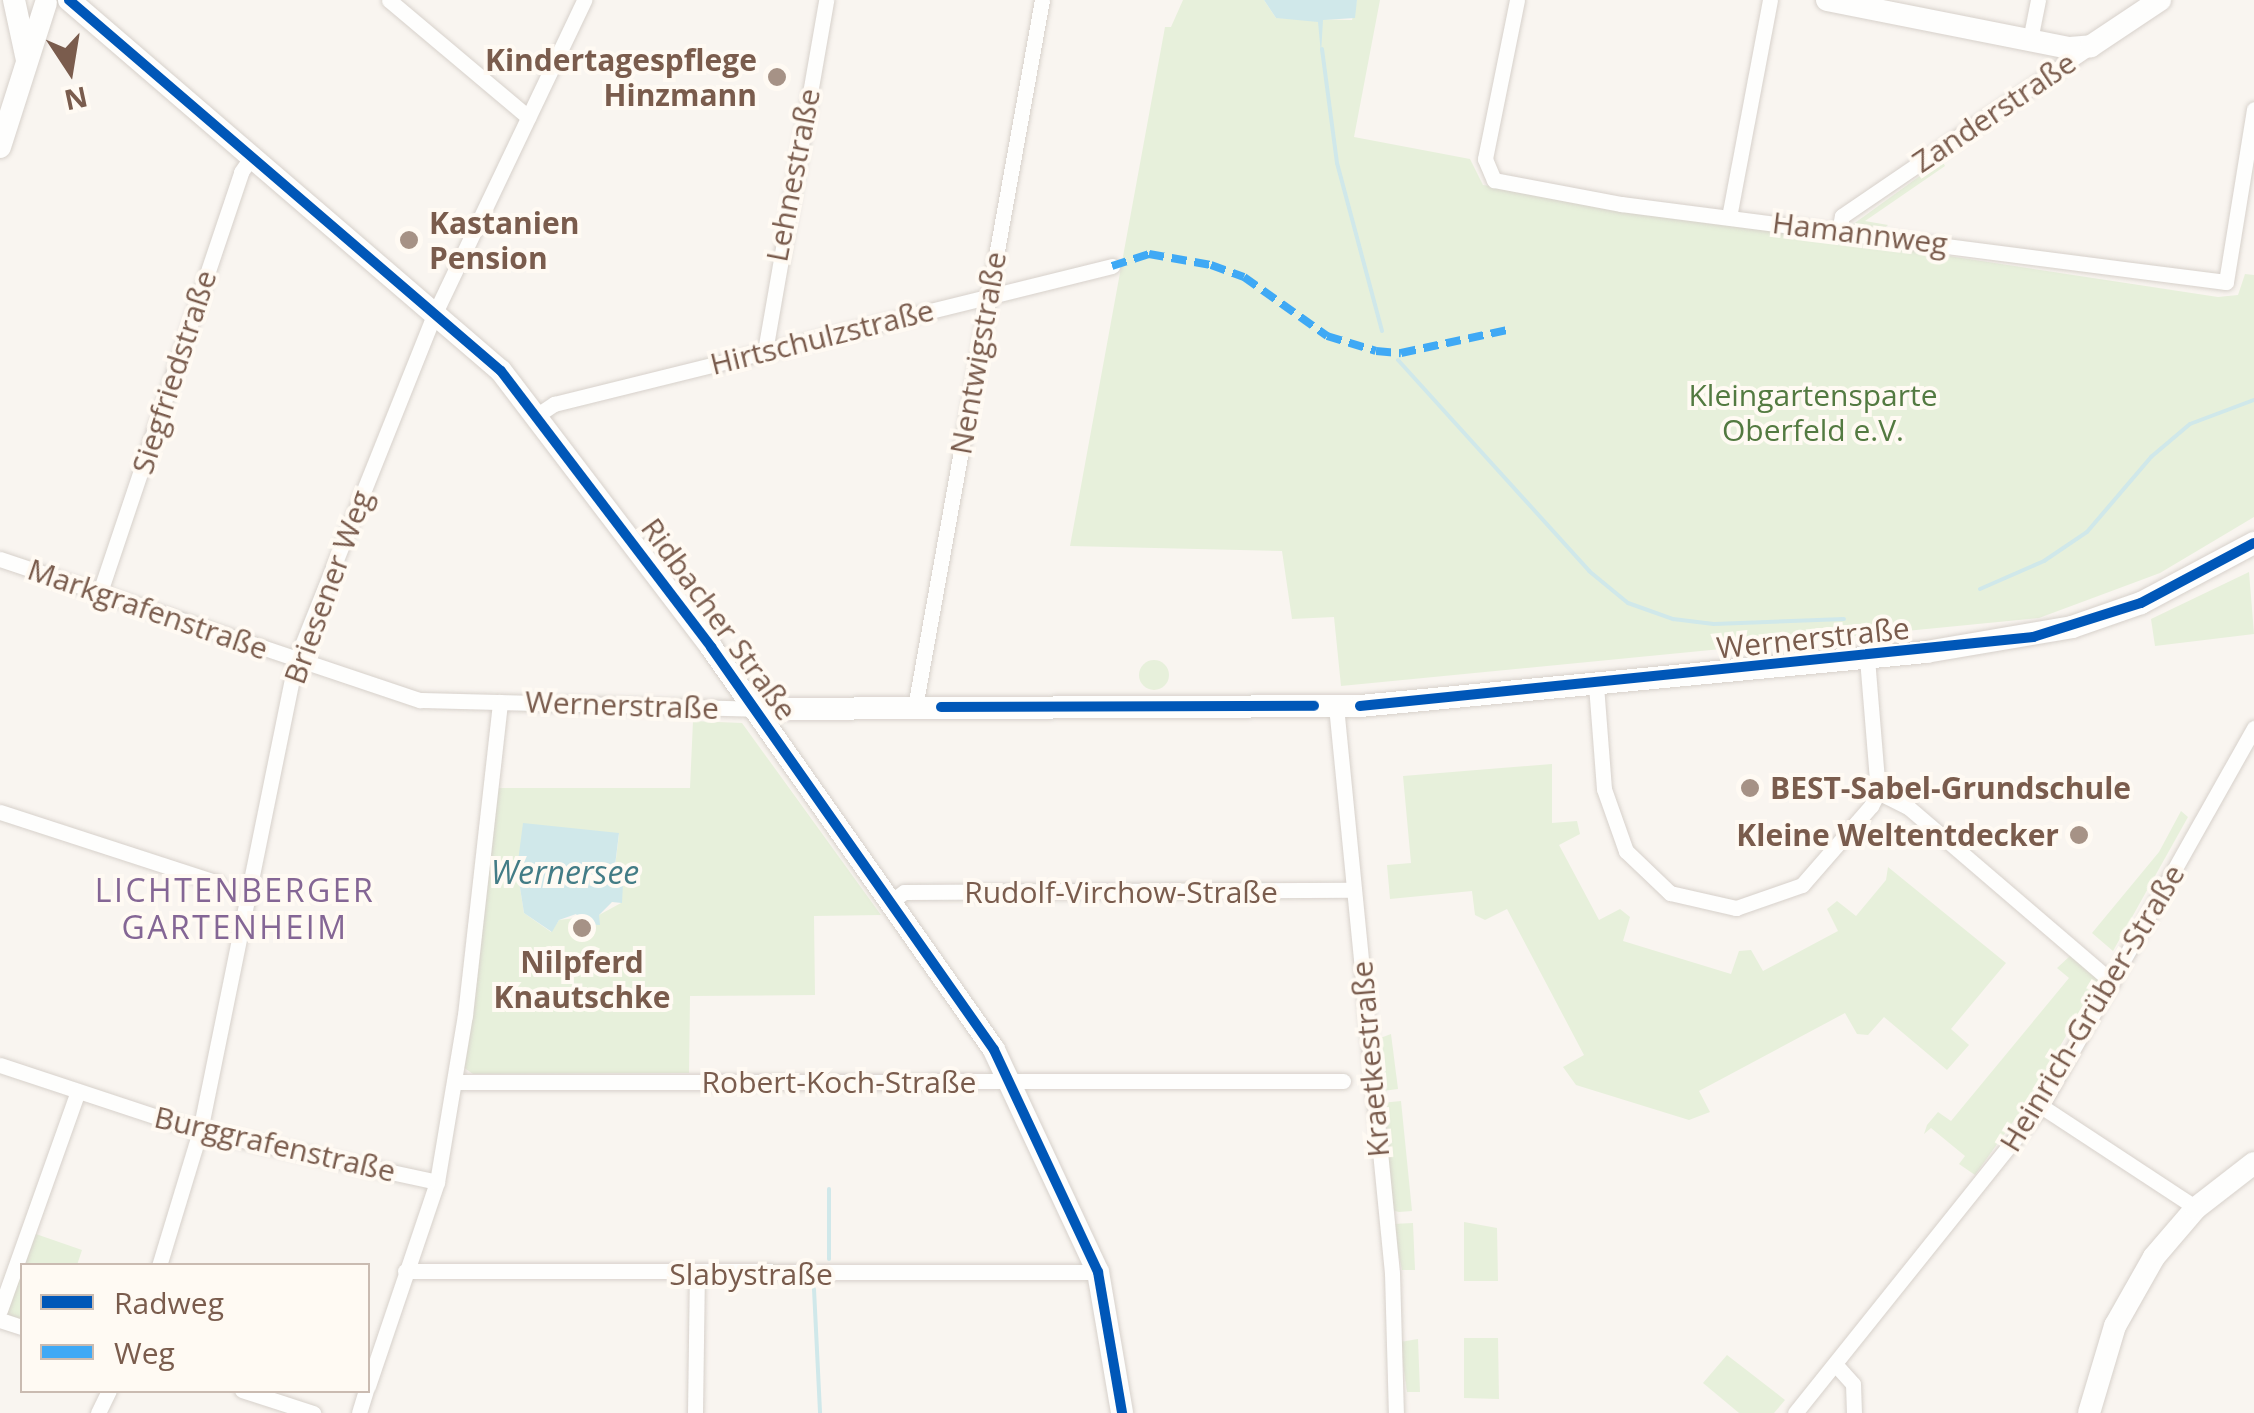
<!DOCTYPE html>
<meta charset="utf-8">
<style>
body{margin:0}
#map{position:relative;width:2254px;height:1413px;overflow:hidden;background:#f9f5f0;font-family:"Open Sans",sans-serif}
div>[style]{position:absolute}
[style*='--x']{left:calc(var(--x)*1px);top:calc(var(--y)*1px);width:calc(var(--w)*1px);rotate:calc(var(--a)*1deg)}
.green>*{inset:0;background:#e7f0db}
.round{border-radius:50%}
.water>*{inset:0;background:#d0e8ea}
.stream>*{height:4px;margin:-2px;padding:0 2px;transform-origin:2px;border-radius:2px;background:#d0e8ea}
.roads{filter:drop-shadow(0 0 2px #d7d1cb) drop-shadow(0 0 2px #d7d1cb)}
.street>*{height:15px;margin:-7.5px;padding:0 7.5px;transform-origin:7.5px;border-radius:7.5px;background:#fefefd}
.secondary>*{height:22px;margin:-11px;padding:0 11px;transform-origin:11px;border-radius:11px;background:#fefefd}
.quiet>*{height:8px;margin-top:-4px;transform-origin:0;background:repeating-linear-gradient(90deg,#3fa9f5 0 15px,transparent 0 23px)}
.cycleway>*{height:10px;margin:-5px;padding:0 5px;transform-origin:5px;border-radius:5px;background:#0057b8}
.dots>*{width:28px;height:28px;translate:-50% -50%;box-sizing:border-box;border:5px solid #fffaf3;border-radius:50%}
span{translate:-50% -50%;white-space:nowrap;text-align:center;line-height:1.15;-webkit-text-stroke:8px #fffaf3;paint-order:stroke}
.poi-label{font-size:30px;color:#7a5c4d;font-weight:700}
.right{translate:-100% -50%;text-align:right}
.left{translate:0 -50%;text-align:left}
.street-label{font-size:30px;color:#7a5c4d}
.park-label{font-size:30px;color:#537a41}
.water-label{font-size:32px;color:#437c86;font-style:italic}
.neighbourhood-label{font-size:32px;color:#846695;letter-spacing:2.5px}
.legend{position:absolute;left:20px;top:1263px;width:350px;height:130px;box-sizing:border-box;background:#fffaf3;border:2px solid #cabbb1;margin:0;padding:12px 18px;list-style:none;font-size:30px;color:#7a5c4d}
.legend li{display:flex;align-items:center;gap:20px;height:50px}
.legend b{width:50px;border:2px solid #cabbb1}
.north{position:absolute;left:20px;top:20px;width:100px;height:100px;-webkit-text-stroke:8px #fffaf3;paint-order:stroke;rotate:168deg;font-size:28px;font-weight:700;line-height:40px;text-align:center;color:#7a5c4d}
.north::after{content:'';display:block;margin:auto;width:35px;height:45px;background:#7a5c4d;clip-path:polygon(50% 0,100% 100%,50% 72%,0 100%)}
</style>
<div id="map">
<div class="green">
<div style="clip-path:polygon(1183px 0,1264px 0,1276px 18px,1352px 20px,1357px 0,1380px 0,1354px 137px,1470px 159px,1483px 185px,2218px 297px,2238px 295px,2245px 274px,2254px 275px,2254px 517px,2160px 573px,2039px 618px,1341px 686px,1334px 617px,1292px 619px,1282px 551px,1070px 546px,1165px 27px,1171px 27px)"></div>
<div style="clip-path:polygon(1942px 160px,1945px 166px,1865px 221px,1888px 225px,1882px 230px,1852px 225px)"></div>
<div style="clip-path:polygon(2249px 572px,2254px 634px,2155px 646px,2151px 619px)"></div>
<div class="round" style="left:1139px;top:660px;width:30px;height:30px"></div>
<div style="clip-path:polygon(evenodd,693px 721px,742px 723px,881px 915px,814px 916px,815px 995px,690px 996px,689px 1073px,473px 1074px,463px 1067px,496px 788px,690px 788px,693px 721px,619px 834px,613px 883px,621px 903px,599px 915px,559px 920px,551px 932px,524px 913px,517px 869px,619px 834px)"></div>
<div style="clip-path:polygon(1552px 764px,1552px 823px,1577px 821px,1580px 834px,1559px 845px,1599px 920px,1620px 909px,1630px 917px,1623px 941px,1731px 974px,1739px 951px,1751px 950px,1763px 971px,1838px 931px,1827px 909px,1837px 901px,1856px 916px,1886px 880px,1888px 867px,2006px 963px,1951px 1029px,1969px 1045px,1947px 1070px,1884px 1017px,1868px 1035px,1857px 1034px,1845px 1013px,1699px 1091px,1710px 1112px,1689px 1120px,1576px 1085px,1563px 1067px,1584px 1055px,1507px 909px,1485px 920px,1475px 915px,1472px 891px,1390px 899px,1387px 865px,1411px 863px,1403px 776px)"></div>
<div style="clip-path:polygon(2181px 811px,2188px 817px,2113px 951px,2092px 933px,2159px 852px)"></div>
<div style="clip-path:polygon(2071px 955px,2099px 979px,2030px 1098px,1975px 1175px,1959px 1164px,1965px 1156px,1931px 1128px,1924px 1134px,1927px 1125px,1938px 1112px,1951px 1121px,2069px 978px,2057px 968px)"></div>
<div style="clip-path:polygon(1391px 1034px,1398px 1089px,1383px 1091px,1375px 1040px)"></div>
<div style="clip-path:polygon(1401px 1101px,1412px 1211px,1399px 1212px,1391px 1210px,1381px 1103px)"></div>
<div style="clip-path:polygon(1464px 1222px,1497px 1228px,1498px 1281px,1464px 1281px)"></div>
<div style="clip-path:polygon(1413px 1223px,1415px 1270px,1402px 1270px,1392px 1224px)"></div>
<div style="clip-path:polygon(33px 1233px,82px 1250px,77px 1265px,22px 1266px,22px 1322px,5px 1315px)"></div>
<div style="clip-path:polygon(1464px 1338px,1498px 1338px,1499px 1399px,1464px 1398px)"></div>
<div style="clip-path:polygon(1418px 1339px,1420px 1392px,1407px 1392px,1400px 1342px)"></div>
<div style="clip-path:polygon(1727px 1355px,1785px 1400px,1774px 1413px,1739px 1413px,1703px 1383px)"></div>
</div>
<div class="water">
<div style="clip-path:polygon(1264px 0,1357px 0,1355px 18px,1323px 20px,1321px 54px,1318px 22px,1276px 18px)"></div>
<div style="clip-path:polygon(523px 823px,619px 833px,613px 882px,623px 884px,622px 903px,612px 902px,599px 915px,600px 925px,585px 924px,576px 914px,559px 920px,552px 932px,524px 913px,517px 869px)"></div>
</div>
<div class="stream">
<div style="--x:1322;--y:49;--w:115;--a:82.5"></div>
<div style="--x:1337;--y:163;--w:174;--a:75"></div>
<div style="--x:1398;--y:360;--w:285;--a:47.8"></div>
<div style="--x:1589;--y:571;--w:50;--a:39.4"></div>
<div style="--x:1628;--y:603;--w:48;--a:19.6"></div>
<div style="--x:1673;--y:619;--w:41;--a:7"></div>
<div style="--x:1714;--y:624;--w:130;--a:-2.2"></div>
<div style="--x:1980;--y:589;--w:70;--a:-23.6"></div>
<div style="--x:2044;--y:561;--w:52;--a:-34"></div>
<div style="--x:2087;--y:532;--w:99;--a:-49.5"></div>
<div style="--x:2151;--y:457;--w:51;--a:-40.2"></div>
<div style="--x:2190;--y:424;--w:68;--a:-20.6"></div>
<div style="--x:829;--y:1189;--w:70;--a:90"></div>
<div style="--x:814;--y:1289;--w:124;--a:87.2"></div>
</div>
<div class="roads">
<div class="street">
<div style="--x:389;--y:0;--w:182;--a:40.1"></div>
<div style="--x:1517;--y:0;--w:162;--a:101.4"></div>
<div style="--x:1485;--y:159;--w:23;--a:67"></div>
<div style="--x:1494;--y:180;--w:129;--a:10.7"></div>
<div style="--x:1621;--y:204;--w:610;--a:7.35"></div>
<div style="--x:2226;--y:282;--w:175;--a:-80.8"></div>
<div style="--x:2030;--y:40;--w:41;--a:-78.7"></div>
<div style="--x:1729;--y:217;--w:221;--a:-79.3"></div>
<div style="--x:1839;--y:231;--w:15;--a:-79"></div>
<div style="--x:1842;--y:216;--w:297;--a:-34.3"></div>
<div style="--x:765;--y:351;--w:356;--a:-80.1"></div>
<div style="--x:536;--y:416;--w:22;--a:-34"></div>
<div style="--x:554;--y:404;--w:575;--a:-13.89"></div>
<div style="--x:0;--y:559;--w:443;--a:18.6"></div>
<div style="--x:420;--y:700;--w:337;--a:1.5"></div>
<div style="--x:100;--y:592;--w:443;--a:-71.4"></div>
<div style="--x:241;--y:172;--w:21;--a:-55"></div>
<div style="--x:1596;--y:685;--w:104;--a:85.6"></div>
<div style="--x:1604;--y:789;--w:66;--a:70.5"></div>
<div style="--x:1626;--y:851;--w:61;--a:43.7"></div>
<div style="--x:1670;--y:893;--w:68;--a:12.8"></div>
<div style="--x:1736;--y:908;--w:70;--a:-19.2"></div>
<div style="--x:1802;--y:885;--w:105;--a:-48.9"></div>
<div style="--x:1871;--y:806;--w:16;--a:-63"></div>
<div style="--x:1878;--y:792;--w:134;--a:-94.7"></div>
<div style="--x:1336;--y:706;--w:570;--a:84.36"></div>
<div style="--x:1392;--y:1273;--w:140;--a:88.4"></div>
<div style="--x:915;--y:707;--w:718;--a:-79.82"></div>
<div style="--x:1878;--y:792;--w:34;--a:27"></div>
<div style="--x:1908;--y:807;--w:269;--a:40.6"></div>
<div style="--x:0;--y:812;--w:229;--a:18"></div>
<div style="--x:892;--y:901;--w:15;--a:-37"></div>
<div style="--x:904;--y:892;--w:450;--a:-0.3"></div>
<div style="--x:0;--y:1065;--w:211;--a:18.3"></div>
<div style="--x:200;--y:1131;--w:242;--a:12.1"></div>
<div style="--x:454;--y:1082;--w:889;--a:-0.06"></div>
<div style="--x:2041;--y:1106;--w:186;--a:33.3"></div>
<div style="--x:159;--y:1266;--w:141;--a:-73.1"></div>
<div style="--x:200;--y:1131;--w:481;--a:-78.5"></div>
<div style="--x:296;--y:660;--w:374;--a:-68.2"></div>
<div style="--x:435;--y:313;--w:347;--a:-64.5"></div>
<div style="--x:405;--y:1271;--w:693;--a:0.08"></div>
<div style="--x:0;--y:1310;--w:232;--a:-70.4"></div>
<div style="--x:0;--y:1320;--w:23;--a:18"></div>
<div style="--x:1835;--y:1364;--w:27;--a:48"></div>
<div style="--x:1853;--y:1384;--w:29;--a:88"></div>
<div style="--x:368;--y:1386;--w:215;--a:-71.3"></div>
<div style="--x:437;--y:1182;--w:169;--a:-80.5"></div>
<div style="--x:465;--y:1015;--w:315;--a:-83.6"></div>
<div style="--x:242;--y:1390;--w:75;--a:17.9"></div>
<div style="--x:98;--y:1413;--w:25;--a:-64"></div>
<div style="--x:359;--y:1413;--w:24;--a:-73"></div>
<div style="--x:695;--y:1413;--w:139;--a:-89.2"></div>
<div style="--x:1795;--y:1413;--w:393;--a:-51.3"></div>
<div style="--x:2041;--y:1106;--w:434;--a:-60.6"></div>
</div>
<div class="secondary">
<div style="--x:14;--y:0;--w:61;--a:77.8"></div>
<div style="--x:69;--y:0;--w:569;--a:40.66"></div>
<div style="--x:501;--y:371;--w:347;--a:52.7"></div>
<div style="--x:711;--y:647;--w:492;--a:54.9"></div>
<div style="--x:994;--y:1050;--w:245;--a:64.9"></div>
<div style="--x:1098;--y:1272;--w:143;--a:80.3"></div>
<div style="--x:1827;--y:0;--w:248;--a:11.2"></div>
<div style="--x:2070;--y:48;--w:21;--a:-5"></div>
<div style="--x:2091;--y:46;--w:83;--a:-33.7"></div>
<div style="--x:0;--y:147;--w:151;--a:-72.3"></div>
<div style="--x:757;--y:709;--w:603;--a:-0.29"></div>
<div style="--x:1360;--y:706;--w:569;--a:-5.45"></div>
<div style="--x:1926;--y:652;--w:148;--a:-9.7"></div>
<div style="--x:2072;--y:627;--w:73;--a:-19.2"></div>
<div style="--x:2141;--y:603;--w:128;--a:-28"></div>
<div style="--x:2089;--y:1413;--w:91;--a:-73.4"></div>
<div style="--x:2115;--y:1326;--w:79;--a:-60.5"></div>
<div style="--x:2154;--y:1257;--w:65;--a:-49.4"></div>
<div style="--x:2196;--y:1208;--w:73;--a:-37.8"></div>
</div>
</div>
<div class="quiet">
<div style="--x:1112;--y:266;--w:39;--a:-18"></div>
<div style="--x:1149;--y:254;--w:63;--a:10.1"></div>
<div style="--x:1211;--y:265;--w:35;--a:20"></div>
<div style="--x:1244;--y:277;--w:102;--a:35.4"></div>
<div style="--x:1327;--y:336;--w:51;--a:17"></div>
<div style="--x:1376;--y:351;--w:25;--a:5"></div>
<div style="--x:1401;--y:353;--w:114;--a:-12.2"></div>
</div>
<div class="cycleway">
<div style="--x:69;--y:0;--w:569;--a:40.66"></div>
<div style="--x:501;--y:371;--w:347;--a:52.7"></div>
<div style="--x:711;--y:647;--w:492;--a:54.9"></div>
<div style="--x:994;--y:1050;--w:245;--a:64.9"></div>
<div style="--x:1098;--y:1272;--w:143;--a:80.3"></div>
<div style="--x:1360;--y:706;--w:677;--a:-5.85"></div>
<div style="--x:2033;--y:637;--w:113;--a:-17.5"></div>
<div style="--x:2141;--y:603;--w:128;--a:-28"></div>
<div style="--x:941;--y:707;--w:373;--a:-0.2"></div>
</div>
<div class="dots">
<div style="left:777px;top:77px;background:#a69286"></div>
<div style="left:409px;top:240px;background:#a69286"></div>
<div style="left:1750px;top:788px;background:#a69286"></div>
<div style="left:2079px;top:835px;background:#a69286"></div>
<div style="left:582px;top:928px;background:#a69286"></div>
</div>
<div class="poi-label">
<span class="right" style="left:757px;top:77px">Kindertagespflege<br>Hinzmann</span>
<span class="left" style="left:429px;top:240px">Kastanien<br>Pension</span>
<span class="left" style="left:1770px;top:788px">BEST-Sabel-Grundschule</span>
<span class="right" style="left:2059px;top:835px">Kleine Weltentdecker</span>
<span style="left:582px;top:979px">Nilpferd<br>Knautschke</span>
</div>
<div class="street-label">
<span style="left:1994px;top:112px;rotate:-34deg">Zanderstraße</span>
<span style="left:793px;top:175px;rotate:-79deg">Lehnestraße</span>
<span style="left:1860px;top:233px;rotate:7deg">Hamannweg</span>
<span style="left:822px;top:337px;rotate:-14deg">Hirtschulzstraße</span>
<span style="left:978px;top:353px;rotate:-80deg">Nentwigstraße</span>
<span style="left:174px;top:372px;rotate:-72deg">Siegfriedstraße</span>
<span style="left:328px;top:587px;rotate:-70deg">Briesener Weg</span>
<span style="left:148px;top:609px;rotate:19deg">Markgrafenstraße</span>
<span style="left:719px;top:619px;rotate:54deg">Ridbacher Straße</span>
<span style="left:1813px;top:638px;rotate:-6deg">Wernerstraße</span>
<span style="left:622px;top:705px;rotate:2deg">Wernerstraße</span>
<span style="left:1121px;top:892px">Rudolf-Virchow-Straße</span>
<span style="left:2092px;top:1008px;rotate:-59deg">Heinrich-Grüber-Straße</span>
<span style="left:1370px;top:1059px;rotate:-95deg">Kraetkestraße</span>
<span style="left:839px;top:1082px">Robert-Koch-Straße</span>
<span style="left:275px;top:1144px;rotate:13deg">Burggrafenstraße</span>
<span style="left:751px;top:1274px">Slabystraße</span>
</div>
<div class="park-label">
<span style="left:1813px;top:412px">Kleingartensparte<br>Oberfeld e.V.</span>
</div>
<div class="water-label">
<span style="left:565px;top:872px">Wernersee</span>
</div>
<div class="neighbourhood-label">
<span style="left:235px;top:909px">LICHTENBERGER<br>GARTENHEIM</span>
</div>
<ul class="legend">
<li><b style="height:12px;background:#0057b8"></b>Radweg</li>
<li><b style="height:12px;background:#3fa9f5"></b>Weg</li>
</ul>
<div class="north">N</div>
</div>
